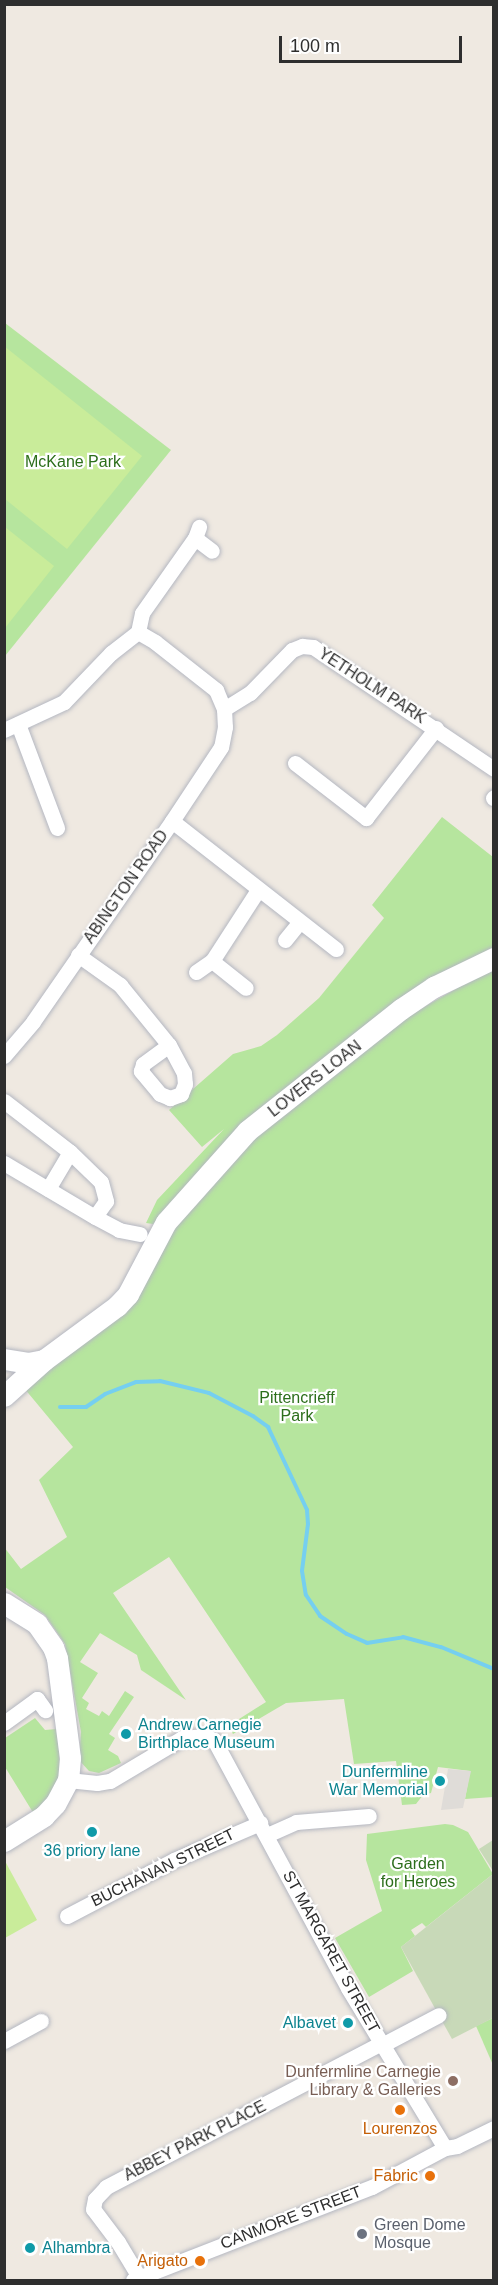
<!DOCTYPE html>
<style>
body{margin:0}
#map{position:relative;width:498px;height:2285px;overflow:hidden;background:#efe9e1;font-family:Helvetica,sans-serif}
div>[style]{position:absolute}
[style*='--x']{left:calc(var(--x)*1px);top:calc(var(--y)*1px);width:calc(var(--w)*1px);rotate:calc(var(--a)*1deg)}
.green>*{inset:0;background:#b6e59e}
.cemetery>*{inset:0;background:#c8d9b8}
.pitch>*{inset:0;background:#c9ec9a}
.plaza>*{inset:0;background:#dfdcd8}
.stream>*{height:4px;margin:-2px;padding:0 2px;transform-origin:2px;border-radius:2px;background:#75cff0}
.roads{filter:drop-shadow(0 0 2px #b4b7c1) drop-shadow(0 0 2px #b4b7c1)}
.street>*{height:15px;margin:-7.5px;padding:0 7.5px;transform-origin:7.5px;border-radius:7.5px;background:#fff}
.secondary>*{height:21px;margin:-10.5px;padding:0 10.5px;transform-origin:10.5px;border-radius:10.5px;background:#fff}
.dots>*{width:16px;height:16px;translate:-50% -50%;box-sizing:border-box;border:3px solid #fff;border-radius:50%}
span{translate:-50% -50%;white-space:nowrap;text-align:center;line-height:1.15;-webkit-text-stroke:4.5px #fff;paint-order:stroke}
.park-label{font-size:16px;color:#2c6e1b}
.street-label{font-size:16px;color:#2e2e2e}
.culture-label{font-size:16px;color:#0d838f}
.left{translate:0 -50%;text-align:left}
.right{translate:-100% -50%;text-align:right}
.education-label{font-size:16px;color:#785e54}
.food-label{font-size:16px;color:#c56008}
.worship-label{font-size:16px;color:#5b616d}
.frame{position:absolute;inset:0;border:6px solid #2e2e2e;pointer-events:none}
.scale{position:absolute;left:279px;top:36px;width:183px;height:27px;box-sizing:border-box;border:3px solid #2e2e2e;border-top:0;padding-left:8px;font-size:18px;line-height:21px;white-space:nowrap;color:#2e2e2e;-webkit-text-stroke:4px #fff;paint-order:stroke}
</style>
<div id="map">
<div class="green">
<div style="clip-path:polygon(5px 323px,171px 450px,5px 656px)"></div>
<div style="clip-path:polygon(442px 817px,493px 857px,493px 951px,240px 1126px,153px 1224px,146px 1223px,157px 1200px,224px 1129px,202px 1147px,169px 1110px,233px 1054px,261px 1046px,277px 1035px,319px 998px,384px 918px,372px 905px)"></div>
<div style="clip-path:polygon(493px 968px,493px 1797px,465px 1799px,470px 1771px,438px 1767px,431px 1793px,423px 1795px,416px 1804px,402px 1805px,396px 1761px,354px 1764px,344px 1699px,286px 1703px,233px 1734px,228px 1726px,266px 1702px,169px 1557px,113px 1593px,186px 1700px,141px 1670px,137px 1655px,100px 1633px,80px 1662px,98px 1673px,82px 1698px,89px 1703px,86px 1709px,99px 1716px,102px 1711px,109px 1716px,125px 1691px,134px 1697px,109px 1734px,115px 1738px,108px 1750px,118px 1756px,121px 1763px,99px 1773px,89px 1771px,79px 1760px,81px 1732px,65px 1644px,45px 1615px,5px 1587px,4px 1547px,21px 1569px,67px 1537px,39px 1480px,73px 1447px,24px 1388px,122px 1313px,152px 1273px,168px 1232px,250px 1138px,408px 1016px)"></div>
<div style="clip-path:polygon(35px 1718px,45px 1730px,57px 1729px,61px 1774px,50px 1798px,34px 1814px,5px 1767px,5px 1738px)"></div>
<div style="clip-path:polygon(445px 1824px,453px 1825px,468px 1832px,493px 1874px,426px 1927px,422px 1923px,411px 1930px,415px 1936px,401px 1947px,413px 1971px,369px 1997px,335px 1938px,382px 1911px,366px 1860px,367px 1834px)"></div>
<div style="clip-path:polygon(493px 2018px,493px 2065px,476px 2026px)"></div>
</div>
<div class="cemetery">
<div style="clip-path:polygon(493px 1840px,493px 1871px,479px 1849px)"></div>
<div style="clip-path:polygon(493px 1874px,493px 2018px,452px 2039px,401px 1947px)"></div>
</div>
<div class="pitch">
<div style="clip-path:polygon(4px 346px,142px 456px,67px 549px,5px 499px)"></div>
<div style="clip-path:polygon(5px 527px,54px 566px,5px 628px)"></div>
<div style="clip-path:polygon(5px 1861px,37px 1920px,5px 1938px,4px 1862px)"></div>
</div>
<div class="plaza">
<div style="clip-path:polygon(448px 1769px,471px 1771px,463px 1808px,441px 1810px)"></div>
</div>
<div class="stream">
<div style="--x:60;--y:1407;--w:26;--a:0"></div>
<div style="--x:86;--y:1407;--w:23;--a:-34"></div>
<div style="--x:105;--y:1394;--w:33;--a:-21"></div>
<div style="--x:136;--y:1382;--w:24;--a:-2"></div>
<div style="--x:160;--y:1381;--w:50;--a:13.8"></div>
<div style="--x:209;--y:1393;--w:50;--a:27.6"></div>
<div style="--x:253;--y:1416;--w:19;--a:36"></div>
<div style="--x:268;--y:1427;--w:92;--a:64.8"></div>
<div style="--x:307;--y:1510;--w:14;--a:86"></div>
<div style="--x:308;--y:1524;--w:47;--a:97.3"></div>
<div style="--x:302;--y:1571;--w:24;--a:81"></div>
<div style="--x:306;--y:1595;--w:25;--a:56"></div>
<div style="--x:320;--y:1616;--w:32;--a:34"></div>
<div style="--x:347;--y:1634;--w:22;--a:24"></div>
<div style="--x:367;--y:1643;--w:36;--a:-9"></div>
<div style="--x:403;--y:1637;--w:39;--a:15"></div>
<div style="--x:441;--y:1647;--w:57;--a:22.5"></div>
</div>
<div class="roads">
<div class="street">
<div style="--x:195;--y:538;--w:21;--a:37"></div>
<div style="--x:138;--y:632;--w:19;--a:-78"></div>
<div style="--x:142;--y:613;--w:92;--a:-54.8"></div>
<div style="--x:195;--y:538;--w:12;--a:-70"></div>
<div style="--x:224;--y:709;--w:31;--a:-32"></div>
<div style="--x:250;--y:693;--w:60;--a:-45.7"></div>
<div style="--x:292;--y:650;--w:11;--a:-22"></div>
<div style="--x:302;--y:646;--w:11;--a:5"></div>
<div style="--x:313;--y:647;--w:218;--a:34"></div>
<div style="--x:18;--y:724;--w:111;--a:69.4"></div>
<div style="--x:4;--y:730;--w:66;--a:-25"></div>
<div style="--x:64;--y:702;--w:68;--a:-46.2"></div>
<div style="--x:111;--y:653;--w:34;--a:-38"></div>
<div style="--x:138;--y:632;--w:20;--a:30"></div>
<div style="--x:155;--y:642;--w:78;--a:38.2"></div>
<div style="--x:216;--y:690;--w:21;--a:67"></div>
<div style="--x:224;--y:709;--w:18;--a:87"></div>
<div style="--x:225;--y:727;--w:20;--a:101"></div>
<div style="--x:221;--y:747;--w:89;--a:123.5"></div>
<div style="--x:172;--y:821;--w:244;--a:124.7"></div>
<div style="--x:33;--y:1022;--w:45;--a:130.5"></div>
<div style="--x:295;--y:763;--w:90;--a:37.8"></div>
<div style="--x:366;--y:818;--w:114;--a:-52.1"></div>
<div style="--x:493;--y:798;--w:1;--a:-45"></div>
<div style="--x:172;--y:821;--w:208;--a:38"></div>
<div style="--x:285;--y:940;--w:22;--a:-51"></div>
<div style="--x:78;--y:955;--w:52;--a:35.5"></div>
<div style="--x:120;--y:985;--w:77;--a:50.8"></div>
<div style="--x:169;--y:1045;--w:32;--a:62"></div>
<div style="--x:184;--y:1073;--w:11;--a:85"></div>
<div style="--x:185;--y:1084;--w:11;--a:112"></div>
<div style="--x:181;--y:1094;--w:12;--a:160"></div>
<div style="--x:170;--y:1098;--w:11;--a:-158"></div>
<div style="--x:160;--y:1094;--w:30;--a:-130"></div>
<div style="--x:141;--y:1071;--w:7;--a:-74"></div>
<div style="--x:143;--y:1064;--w:32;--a:-36"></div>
<div style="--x:212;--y:961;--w:43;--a:38.5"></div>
<div style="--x:196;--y:972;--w:19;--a:-35"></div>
<div style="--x:212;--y:961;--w:85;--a:-57.1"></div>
<div style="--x:4;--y:1101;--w:83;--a:37.7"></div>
<div style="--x:70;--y:1152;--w:43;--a:44.1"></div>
<div style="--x:101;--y:1182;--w:20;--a:75"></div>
<div style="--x:106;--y:1201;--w:19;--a:125"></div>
<div style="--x:95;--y:1217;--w:27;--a:28"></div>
<div style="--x:119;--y:1230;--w:21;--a:11"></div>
<div style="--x:4;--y:1163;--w:106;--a:30.7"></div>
<div style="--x:48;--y:1189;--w:43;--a:-59.3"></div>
<div style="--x:4;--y:1723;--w:41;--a:-36"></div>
<div style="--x:37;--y:1699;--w:14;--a:54"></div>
<div style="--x:68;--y:1780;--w:29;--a:6"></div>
<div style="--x:97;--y:1783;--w:13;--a:-9"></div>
<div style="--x:110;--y:1781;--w:84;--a:-30.8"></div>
<div style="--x:182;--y:1738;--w:23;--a:-5"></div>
<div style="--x:205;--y:1736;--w:10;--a:24"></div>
<div style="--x:214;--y:1740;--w:282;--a:61.6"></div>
<div style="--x:348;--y:1988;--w:187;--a:58.8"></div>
<div style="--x:267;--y:1835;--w:32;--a:-24"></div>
<div style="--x:296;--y:1822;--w:73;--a:-4.7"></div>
<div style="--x:67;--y:1916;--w:121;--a:-27.6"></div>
<div style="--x:174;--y:1860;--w:94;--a:-23.3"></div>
<div style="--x:4;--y:2041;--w:42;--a:-28.4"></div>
<div style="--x:382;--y:2045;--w:64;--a:-27.8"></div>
<div style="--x:139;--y:2277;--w:41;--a:-121"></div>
<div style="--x:118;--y:2242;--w:41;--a:-127.1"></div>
<div style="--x:93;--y:2209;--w:10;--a:-79"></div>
<div style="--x:95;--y:2199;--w:16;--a:-47"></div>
<div style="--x:106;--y:2187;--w:310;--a:-27.6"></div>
<div style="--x:133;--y:2280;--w:256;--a:-21.3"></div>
<div style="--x:372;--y:2187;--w:83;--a:-28.1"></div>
<div style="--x:445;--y:2148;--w:12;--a:-9"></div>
<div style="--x:457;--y:2146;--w:41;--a:-25.9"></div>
</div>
<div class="secondary">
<div style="--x:4;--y:1359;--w:24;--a:9"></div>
<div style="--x:28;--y:1363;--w:16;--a:-11"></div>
<div style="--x:4;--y:1396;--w:54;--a:-42"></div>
<div style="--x:44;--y:1360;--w:91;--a:-36.5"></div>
<div style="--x:117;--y:1306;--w:16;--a:-47"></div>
<div style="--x:128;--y:1294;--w:81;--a:-62.2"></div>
<div style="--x:166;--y:1222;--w:122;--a:-48.3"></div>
<div style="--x:247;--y:1131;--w:196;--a:-38.4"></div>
<div style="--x:401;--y:1009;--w:40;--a:-34"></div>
<div style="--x:434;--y:987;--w:67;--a:-25.8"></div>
<div style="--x:4;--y:1603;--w:39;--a:32"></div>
<div style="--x:37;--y:1624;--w:28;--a:55"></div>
<div style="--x:53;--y:1647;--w:12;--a:70"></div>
<div style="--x:57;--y:1658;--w:101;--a:82.6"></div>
<div style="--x:70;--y:1758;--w:22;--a:95"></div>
<div style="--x:68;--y:1780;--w:27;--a:118"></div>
<div style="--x:55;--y:1804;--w:16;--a:133"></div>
<div style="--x:44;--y:1816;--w:47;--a:148"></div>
</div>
</div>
<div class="dots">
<div style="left:126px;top:1734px;background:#0f9aa8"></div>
<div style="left:440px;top:1781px;background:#0f9aa8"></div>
<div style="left:92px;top:1832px;background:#0f9aa8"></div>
<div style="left:348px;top:2023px;background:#0f9aa8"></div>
<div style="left:453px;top:2081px;background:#8d6e63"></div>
<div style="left:400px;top:2110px;background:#e8710a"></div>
<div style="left:430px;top:2176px;background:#e8710a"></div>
<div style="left:362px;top:2234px;background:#6b7280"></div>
<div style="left:30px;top:2248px;background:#0f9aa8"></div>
<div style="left:200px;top:2261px;background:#e8710a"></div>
</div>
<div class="park-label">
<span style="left:73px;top:462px">McKane Park</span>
<span style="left:297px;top:1407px">Pittencrieff<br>Park</span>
<span style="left:418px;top:1873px">Garden<br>for Heroes</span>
</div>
<div class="street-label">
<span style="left:372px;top:686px;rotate:33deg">YETHOLM PARK</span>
<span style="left:126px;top:887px;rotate:-55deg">ABINGTON ROAD</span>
<span style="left:315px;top:1079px;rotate:-38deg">LOVERS LOAN</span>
<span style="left:163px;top:1868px;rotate:-26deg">BUCHANAN STREET</span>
<span style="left:331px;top:1952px;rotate:61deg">ST MARGARET STREET</span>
<span style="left:195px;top:2141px;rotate:-27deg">ABBEY PARK PLACE</span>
<span style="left:291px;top:2218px;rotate:-21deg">CANMORE STREET</span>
</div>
<div class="culture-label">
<span class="left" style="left:138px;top:1734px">Andrew Carnegie<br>Birthplace Museum</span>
<span class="right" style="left:428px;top:1781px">Dunfermline<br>War Memorial</span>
<span style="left:92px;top:1851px">36 priory lane</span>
<span class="right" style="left:336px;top:2023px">Albavet</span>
<span class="left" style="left:42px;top:2248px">Alhambra</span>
</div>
<div class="education-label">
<span class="right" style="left:441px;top:2081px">Dunfermline Carnegie<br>Library &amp; Galleries</span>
</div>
<div class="food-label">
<span style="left:400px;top:2129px">Lourenzos</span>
<span class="right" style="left:418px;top:2176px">Fabric</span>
<span class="right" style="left:188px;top:2261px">Arigato</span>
</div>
<div class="worship-label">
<span class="left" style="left:374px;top:2234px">Green Dome<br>Mosque</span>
</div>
<div class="frame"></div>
<div class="scale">100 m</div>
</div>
